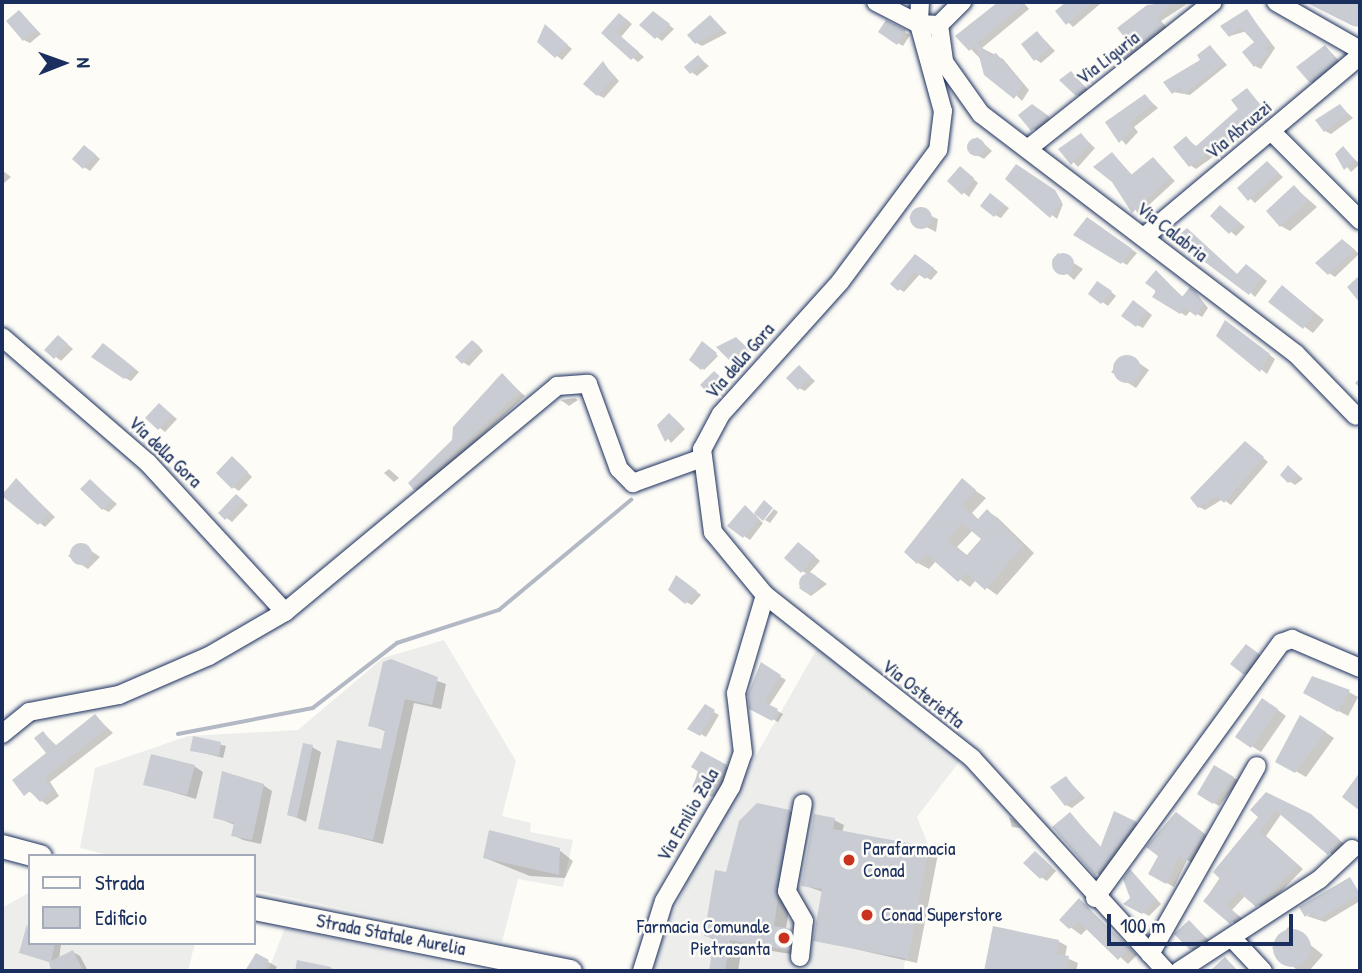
<!DOCTYPE html>
<style>
body{margin:0}
#map{position:relative;width:1362px;height:973px;overflow:hidden;background:#fdfcf7;font-family:"Patrick Hand",sans-serif}
div>[style]{position:absolute}
[style*='--x']{left:calc(var(--x)*1px);top:calc(var(--y)*1px);width:calc(var(--w)*1px);rotate:calc(var(--a)*1deg)}
.built>*{inset:0;background:#edeeec}
.shadow>*{inset:0;background:#0003}
.stream>*{height:3.5px;margin:-1.75px;padding:0 1.75px;transform-origin:1.75px;border-radius:1.75px;background:#b3b8c5}
.building>*{inset:0;background:#c9ccd3}
.round{border-radius:50%}
.roads{filter:drop-shadow(0 0 2px #1b2f5e) drop-shadow(0 0 2px #1b2f5e)}
.minor>*{height:18px;margin:-9px;padding:0 9px;transform-origin:9px;border-radius:9px;background:#fdfcf7}
.major>*{height:23px;margin:-11.5px;padding:0 11.5px;transform-origin:11.5px;border-radius:11.5px;background:#fdfcf7}
.dots>*{width:19px;height:19px;translate:-50% -50%;box-sizing:border-box;border:4px solid #fdfcf7;border-radius:50%}
span{translate:-50% -50%;white-space:nowrap;text-align:center;line-height:1.15;-webkit-text-stroke:5px #fdfcf7;paint-order:stroke}
.street-label{font-size:19px;color:#1b2f5e}
.poi-label{font-size:19px;color:#1b2f5e}
.left{translate:0 -50%;text-align:left}
.right{translate:-100% -50%;text-align:right}
.frame{position:absolute;inset:0;border:4px solid #1b2f5e;pointer-events:none}
.legend{position:absolute;left:28px;top:854px;width:228px;height:91px;box-sizing:border-box;background:#fdfcf7;border:2px solid #a3aaba;margin:0;padding:9px 12px;list-style:none;font-size:21px;color:#1b2f5e}
.legend li{display:flex;align-items:center;gap:14px;height:35px}
.legend b{width:35px;border:2px solid #a3aaba}
.north{position:absolute;left:28px;top:28px;width:70px;height:70px;-webkit-text-stroke:5px #fdfcf7;paint-order:stroke;rotate:89deg;font-size:19px;font-weight:700;line-height:28px;text-align:center;color:#1b2f5e}
.north::after{content:'';display:block;margin:auto;width:24px;height:32px;background:#1b2f5e;clip-path:polygon(50% 0,100% 100%,50% 72%,0 100%)}
.scale{position:absolute;left:1107px;top:914px;width:186px;height:32px;box-sizing:border-box;border:4px solid #1b2f5e;border-top:0;padding-left:9px;font-size:21px;line-height:24px;white-space:nowrap;color:#1b2f5e;-webkit-text-stroke:5px #fdfcf7;paint-order:stroke}
</style>
<div id="map">
<div class="built">
<div style="clip-path:polygon(444px 640px,516px 761px,502px 816px,531px 823px,530px 832px,573px 840px,563px 887px,518px 879px,502px 942px,254px 890px,254px 856px,112px 856px,80px 848px,95px 768px,188px 736px,298px 730px,383px 658px)"></div>
<div style="clip-path:polygon(818px 647px,962px 758px,917px 817px,929px 847px,903px 971px,650px 971px,693px 866px)"></div>
<div style="clip-path:polygon(30px 892px,30px 943px,195px 943px,188px 971px,2px 971px,2px 908px)"></div>
<div style="clip-path:polygon(285px 928px,486px 971px,268px 971px)"></div>
</div>
<div class="shadow">
<div style="clip-path:polygon(1001px 2px,1023px 2px,1029px 9px,982px 48px,1003px 59px,1029px 90px,1022px 101px,958px 36px)"></div>
<div style="clip-path:polygon(1069px 2px,1099px 2px,1100px 4px,1073px 27px,1057px 11px)"></div>
<div style="clip-path:polygon(1157px 2px,1190px 2px,1161px 21px,1168px 29px,1127px 63px,1117px 57px,1128px 39px,1120px 28px)"></div>
<div style="clip-path:polygon(1247px 11px,1275px 48px,1261px 69px,1255px 66px,1257px 42px,1247px 31px,1230px 36px)"></div>
<div style="clip-path:polygon(19px 12px,41px 34px,30px 43px,24px 40px)"></div>
<div style="clip-path:polygon(659px 16px,674px 29px,662px 41px,641px 25px)"></div>
<div style="clip-path:polygon(710px 17px,727px 33px,702px 46px,697px 43px)"></div>
<div style="clip-path:polygon(625px 18px,632px 24px,621px 37px,644px 57px,638px 62px,603px 33px)"></div>
<div style="clip-path:polygon(887px 22px,910px 35px,903px 46px,880px 32px)"></div>
<div style="clip-path:polygon(551px 30px,572px 49px,562px 60px,539px 41px)"></div>
<div style="clip-path:polygon(1038px 33px,1055px 51px,1041px 63px,1035px 59px)"></div>
<div style="clip-path:polygon(1211px 47px,1227px 65px,1190px 95px,1173px 92px)"></div>
<div style="clip-path:polygon(1326px 47px,1344px 66px,1320px 87px,1311px 82px)"></div>
<div style="clip-path:polygon(698px 57px,709px 66px,697px 76px,686px 68px)"></div>
<div style="clip-path:polygon(603px 63px,619px 81px,604px 98px,598px 95px)"></div>
<div style="clip-path:polygon(1071px 73px,1090px 92px,1083px 98px,1077px 95px)"></div>
<div style="clip-path:polygon(1247px 90px,1271px 116px,1196px 169px,1190px 165px,1186px 138px,1197px 147px,1241px 109px)"></div>
<div style="clip-path:polygon(1145px 96px,1158px 108px,1134px 127px,1138px 132px,1126px 145px,1108px 123px)"></div>
<div style="clip-path:polygon(1340px 106px,1353px 118px,1331px 134px,1325px 131px)"></div>
<div style="clip-path:polygon(1021px 115px,1044px 116px,1054px 121px,1038px 133px)"></div>
<div style="clip-path:polygon(1081px 135px,1095px 148px,1078px 167px,1061px 149px)"></div>
<div style="clip-path:polygon(977px 137px,992px 151px,984px 159px,967px 150px)"></div>
<div style="clip-path:polygon(1343px 149px,1360px 164px,1351px 172px,1337px 154px)"></div>
<div style="clip-path:polygon(90px 150px,100px 159px,90px 171px,84px 167px)"></div>
<div style="clip-path:polygon(1113px 154px,1133px 176px,1153px 160px,1175px 181px,1138px 215px)"></div>
<div style="clip-path:polygon(1267px 163px,1283px 177px,1255px 203px,1239px 188px)"></div>
<div style="clip-path:polygon(2px 170px,11px 177px,2px 185px)"></div>
<div style="clip-path:polygon(1022px 170px,1063px 204px,1057px 219px,1008px 179px)"></div>
<div style="clip-path:polygon(966px 172px,978px 183px,969px 197px,949px 181px)"></div>
<div style="clip-path:polygon(1294px 187px,1317px 207px,1290px 231px,1281px 226px)"></div>
<div style="clip-path:polygon(996px 199px,1009px 208px,1001px 218px,995px 215px)"></div>
<div style="clip-path:polygon(915px 209px,938px 219px,936px 232px,909px 218px)"></div>
<div style="clip-path:polygon(1226px 211px,1245px 227px,1236px 236px,1213px 216px)"></div>
<div style="clip-path:polygon(1093px 223px,1137px 253px,1127px 265px,1076px 235px)"></div>
<div style="clip-path:polygon(1188px 230px,1239px 276px,1252px 269px,1267px 281px,1255px 297px)"></div>
<div style="clip-path:polygon(1348px 244px,1359px 254px,1335px 277px,1329px 273px)"></div>
<div style="clip-path:polygon(1058px 253px,1083px 269px,1074px 280px,1052px 260px)"></div>
<div style="clip-path:polygon(921px 259px,938px 272px,931px 280px,920px 274px,904px 292px,899px 289px)"></div>
<div style="clip-path:polygon(1156px 272px,1184px 298px,1195px 292px,1208px 308px,1202px 317px,1191px 310px,1186px 316px,1155px 296px)"></div>
<div style="clip-path:polygon(1104px 286px,1116px 296px,1108px 306px,1091px 294px)"></div>
<div style="clip-path:polygon(1291px 293px,1324px 320px,1313px 333px,1271px 302px)"></div>
<div style="clip-path:polygon(1139px 305px,1152px 315px,1143px 328px,1137px 325px)"></div>
<div style="clip-path:polygon(1231px 325px,1275px 359px,1267px 374px,1218px 335px)"></div>
<div style="clip-path:polygon(64px 341px,73px 349px,61px 361px,47px 350px)"></div>
<div style="clip-path:polygon(741px 342px,750px 351px,735px 361px,730px 358px)"></div>
<div style="clip-path:polygon(705px 344px,718px 356px,704px 370px,692px 359px)"></div>
<div style="clip-path:polygon(478px 345px,483px 351px,469px 366px,463px 362px)"></div>
<div style="clip-path:polygon(109px 348px,139px 372px,131px 381px,125px 378px)"></div>
<div style="clip-path:polygon(1127px 355px,1149px 370px,1136px 388px,1111px 372px)"></div>
<div style="clip-path:polygon(799px 367px,815px 381px,805px 391px,799px 388px)"></div>
<div style="clip-path:polygon(714px 373px,729px 384px,717px 397px,711px 393px)"></div>
<div style="clip-path:polygon(502px 376px,525px 396px,421px 492px,415px 489px)"></div>
<div style="clip-path:polygon(1360px 378px,1360px 388px,1355px 383px)"></div>
<div style="clip-path:polygon(561px 400px,575px 398px,578px 400px,569px 406px)"></div>
<div style="clip-path:polygon(165px 409px,177px 419px,165px 432px,148px 418px)"></div>
<div style="clip-path:polygon(674px 418px,685px 429px,671px 443px,659px 425px)"></div>
<div style="clip-path:polygon(1246px 443px,1268px 462px,1231px 505px,1223px 499px,1205px 510px,1199px 507px)"></div>
<div style="clip-path:polygon(238px 462px,252px 477px,239px 491px,233px 487px)"></div>
<div style="clip-path:polygon(389px 469px,399px 478px,394px 482px,384px 473px)"></div>
<div style="clip-path:polygon(1294px 471px,1303px 479px,1295px 485px,1289px 481px)"></div>
<div style="clip-path:polygon(16px 480px,55px 517px,45px 527px,2px 494px)"></div>
<div style="clip-path:polygon(90px 481px,117px 504px,109px 512px,103px 509px)"></div>
<div style="clip-path:polygon(evenodd,962px 481px,986px 498px,972px 513px,979px 520px,987px 511px,998px 518px,1034px 553px,997px 595px,976px 580px,970px 587px,936px 561px,929px 569px,918px 563px,962px 481px,973px 530px,984px 539px,968px 556px,957px 547px,973px 530px)"></div>
<div style="clip-path:polygon(237px 496px,248px 505px,232px 522px,220px 513px)"></div>
<div style="clip-path:polygon(765px 503px,756px 516px,763px 523px,750px 540px,744px 536px,745px 508px,755px 515px)"></div>
<div style="clip-path:polygon(774px 509px,778px 512px,770px 523px,765px 520px)"></div>
<div style="clip-path:polygon(81px 544px,100px 557px,88px 569px,68px 556px)"></div>
<div style="clip-path:polygon(804px 547px,820px 561px,810px 572px,827px 584px,811px 596px,799px 588px,809px 575px,802px 571px)"></div>
<div style="clip-path:polygon(682px 580px,701px 595px,692px 605px,686px 602px)"></div>
<div style="clip-path:polygon(1253px 650px,1264px 658px,1250px 677px,1245px 673px)"></div>
<div style="clip-path:polygon(385px 663px,446px 684px,441px 709px,414px 703px,383px 844px,320px 828px,383px 752px,387px 732px,370px 725px)"></div>
<div style="clip-path:polygon(762px 665px,786px 680px,769px 706px,783px 714px,778px 722px,751px 708px)"></div>
<div style="clip-path:polygon(1349px 692px,1358px 697px,1348px 716px,1305px 693px)"></div>
<div style="clip-path:polygon(1271px 705px,1286px 716px,1261px 752px,1237px 737px)"></div>
<div style="clip-path:polygon(705px 707px,719px 715px,706px 737px,690px 728px)"></div>
<div style="clip-path:polygon(95px 716px,113px 733px,50px 782px,59px 796px,47px 805px,14px 780px,48px 753px,43px 733px,57px 746px)"></div>
<div style="clip-path:polygon(1310px 722px,1334px 738px,1306px 777px,1278px 761px)"></div>
<div style="clip-path:polygon(194px 738px,226px 746px,223px 758px,192px 750px)"></div>
<div style="clip-path:polygon(312px 747px,321px 752px,306px 822px,289px 814px)"></div>
<div style="clip-path:polygon(702px 754px,731px 769px,718px 799px,694px 786px)"></div>
<div style="clip-path:polygon(194px 766px,203px 772px,196px 799px,145px 784px)"></div>
<div style="clip-path:polygon(1215px 767px,1239px 781px,1219px 806px,1199px 794px)"></div>
<div style="clip-path:polygon(1066px 778px,1085px 798px,1072px 808px,1066px 805px)"></div>
<div style="clip-path:polygon(263px 785px,272px 791px,261px 844px,243px 840px,233px 835px,235px 825px,215px 817px)"></div>
<div style="clip-path:polygon(1266px 794px,1317px 820px,1344px 844px,1335px 857px,1282px 813px,1266px 836px,1303px 869px,1264px 909px,1246px 895px,1232px 910px,1244px 920px,1238px 926px,1205px 900px,1261px 816px)"></div>
<div style="clip-path:polygon(790px 811px,802px 819px,786px 929px,804px 938px,802px 956px,742px 946px,738px 971px,711px 971px,716px 941px,705px 935px,728px 874px)"></div>
<div style="clip-path:polygon(1070px 814px,1102px 848px,1136px 823px,1142px 827px,1103px 879px,1055px 827px)"></div>
<div style="clip-path:polygon(1009px 817px,1014px 820px,1021px 828px,1012px 827px)"></div>
<div style="clip-path:polygon(1184px 819px,1212px 840px,1194px 864px,1187px 860px,1174px 887px,1150px 874px)"></div>
<div style="clip-path:polygon(834px 820px,844px 825px,842px 833px,938px 854px,917px 963px,815px 940px,823px 892px,803px 885px)"></div>
<div style="clip-path:polygon(559px 850px,573px 861px,565px 878px,530px 876px,485px 858px)"></div>
<div style="clip-path:polygon(1041px 857px,1056px 871px,1047px 881px,1041px 877px)"></div>
<div style="clip-path:polygon(1131px 871px,1161px 904px,1149px 916px,1126px 903px,1132px 898px)"></div>
<div style="clip-path:polygon(1350px 879px,1360px 901px,1325px 922px,1307px 916px)"></div>
<div style="clip-path:polygon(1080px 900px,1137px 955px,1128px 964px,1088px 928px,1081px 935px,1061px 920px)"></div>
<div style="clip-path:polygon(1189px 922px,1210px 941px,1197px 952px,1191px 949px)"></div>
<div style="clip-path:polygon(1288px 927px,1323px 955px,1309px 971px,1297px 970px,1272px 948px)"></div>
<div style="clip-path:polygon(994px 928px,1058px 941px,1067px 946px,1065px 957px,1078px 963px,1076px 971px,985px 971px)"></div>
<div style="clip-path:polygon(27px 932px,30px 943px,61px 945px,59px 959px,73px 952px,80px 956px,88px 971px,55px 971px,52px 963px,21px 952px)"></div>
<div style="clip-path:polygon(257px 955px,277px 967px,274px 971px,248px 971px)"></div>
<div style="clip-path:polygon(299px 962px,343px 971px,297px 971px)"></div>
</div>
<div class="stream">
<div style="--x:178;--y:734;--w:137;--a:-10.9"></div>
<div style="--x:313;--y:708;--w:106;--a:-37.7"></div>
<div style="--x:397;--y:643;--w:107;--a:-17.9"></div>
<div style="--x:499;--y:610;--w:172;--a:-39.8"></div>
</div>
<div class="building">
<div style="clip-path:polygon(998px 2px,1027px 2px,977px 43px,989px 56px,996px 53px,1023px 85px,1014px 99px,984px 75px,976px 45px,969px 51px,955px 36px)"></div>
<div style="clip-path:polygon(1066px 2px,1093px 2px,1066px 25px,1055px 11px)"></div>
<div style="clip-path:polygon(1174px 2px,1157px 18px,1163px 25px,1120px 61px,1115px 58px,1126px 39px,1117px 28px,1147px 5px)"></div>
<div style="clip-path:polygon(1305px 2px,1360px 2px,1360px 27px,1353px 26px)"></div>
<div style="clip-path:polygon(1247px 9px,1270px 44px,1264px 48px,1269px 54px,1254px 67px,1242px 52px,1254px 42px,1241px 28px,1229px 37px,1220px 26px)"></div>
<div style="clip-path:polygon(19px 10px,37px 30px,23px 41px,6px 21px)"></div>
<div style="clip-path:polygon(653px 11px,670px 24px,655px 39px,639px 25px)"></div>
<div style="clip-path:polygon(619px 13px,627px 20px,616px 32px,639px 52px,631px 60px,601px 33px)"></div>
<div style="clip-path:polygon(710px 15px,723px 29px,695px 44px,687px 35px)"></div>
<div style="clip-path:polygon(886px 20px,906px 30px,897px 45px,878px 32px)"></div>
<div style="clip-path:polygon(545px 24px,568px 45px,555px 58px,537px 42px)"></div>
<div style="clip-path:polygon(1037px 31px,1050px 47px,1034px 61px,1021px 44px)"></div>
<div style="clip-path:polygon(1210px 45px,1224px 63px,1184px 94px,1180px 88px,1172px 94px,1163px 82px,1200px 60px,1197px 55px)"></div>
<div style="clip-path:polygon(1325px 45px,1336px 60px,1310px 83px,1296px 67px)"></div>
<div style="clip-path:polygon(698px 55px,704px 62px,690px 74px,684px 67px)"></div>
<div style="clip-path:polygon(603px 61px,614px 78px,597px 96px,583px 84px)"></div>
<div style="clip-path:polygon(1071px 71px,1086px 88px,1076px 96px,1059px 80px)"></div>
<div style="clip-path:polygon(1247px 88px,1266px 112px,1189px 167px,1173px 147px,1186px 136px,1195px 147px,1238px 109px,1231px 100px)"></div>
<div style="clip-path:polygon(1145px 94px,1153px 104px,1129px 123px,1133px 128px,1119px 143px,1105px 122px)"></div>
<div style="clip-path:polygon(1032px 104px,1050px 117px,1031px 131px,1018px 115px)"></div>
<div style="clip-path:polygon(1340px 104px,1348px 114px,1324px 132px,1315px 120px)"></div>
<div style="clip-path:polygon(1081px 133px,1090px 144px,1071px 165px,1058px 149px)"></div>
<div class="round" style="left:967px;top:138px;width:18px;height:18px"></div>
<div style="clip-path:polygon(84px 145px,96px 155px,83px 169px,72px 159px)"></div>
<div style="clip-path:polygon(1343px 146px,1355px 160px,1344px 170px,1335px 154px)"></div>
<div style="clip-path:polygon(1112px 152px,1131px 175px,1153px 157px,1171px 177px,1132px 213px,1112px 182px,1093px 167px)"></div>
<div style="clip-path:polygon(1267px 161px,1279px 173px,1248px 201px,1237px 188px)"></div>
<div style="clip-path:polygon(1016px 164px,1055px 190px,1062px 202px,1050px 218px,1005px 179px)"></div>
<div style="clip-path:polygon(960px 166px,974px 178px,962px 195px,947px 181px)"></div>
<div style="clip-path:polygon(1294px 185px,1308px 201px,1280px 227px,1266px 211px)"></div>
<div style="clip-path:polygon(990px 193px,1004px 204px,994px 217px,980px 206px)"></div>
<div style="clip-path:polygon(1220px 205px,1240px 223px,1229px 234px,1210px 216px)"></div>
<div class="round" style="left:910px;top:207px;width:22px;height:22px"></div>
<div style="clip-path:polygon(1087px 217px,1132px 249px,1121px 264px,1073px 235px)"></div>
<div style="clip-path:polygon(1187px 228px,1237px 274px,1246px 264px,1262px 277px,1249px 295px,1174px 239px)"></div>
<div style="clip-path:polygon(1342px 239px,1355px 250px,1328px 275px,1315px 263px)"></div>
<div class="round" style="left:1052px;top:253px;width:22px;height:22px"></div>
<div style="clip-path:polygon(915px 254px,934px 268px,925px 279px,915px 272px,898px 291px,890px 284px)"></div>
<div style="clip-path:polygon(1156px 270px,1182px 297px,1190px 287px,1196px 292px,1204px 304px,1196px 316px,1185px 308px,1180px 314px,1152px 297px,1156px 291px,1145px 283px)"></div>
<div style="clip-path:polygon(1360px 275px,1360px 303px,1347px 287px)"></div>
<div style="clip-path:polygon(1097px 281px,1112px 291px,1101px 304px,1088px 294px)"></div>
<div style="clip-path:polygon(1282px 285px,1315px 313px,1303px 329px,1268px 302px)"></div>
<div style="clip-path:polygon(1133px 300px,1147px 311px,1136px 327px,1121px 316px)"></div>
<div style="clip-path:polygon(1225px 320px,1270px 354px,1260px 372px,1216px 336px)"></div>
<div style="clip-path:polygon(58px 335px,68px 344px,54px 359px,44px 350px)"></div>
<div style="clip-path:polygon(736px 337px,747px 348px,729px 360px,716px 347px)"></div>
<div style="clip-path:polygon(472px 340px,479px 346px,462px 364px,455px 357px)"></div>
<div style="clip-path:polygon(702px 341px,717px 353px,701px 370px,689px 360px)"></div>
<div style="clip-path:polygon(103px 343px,134px 368px,124px 379px,91px 357px)"></div>
<div class="round" style="left:1113px;top:355px;width:28px;height:28px"></div>
<div style="clip-path:polygon(799px 365px,811px 377px,798px 390px,786px 378px)"></div>
<div style="clip-path:polygon(714px 371px,724px 380px,710px 395px,700px 385px)"></div>
<div style="clip-path:polygon(502px 373px,520px 392px,414px 490px,408px 483px,452px 440px,453px 427px)"></div>
<div style="clip-path:polygon(159px 403px,172px 415px,158px 430px,145px 418px)"></div>
<div style="clip-path:polygon(669px 413px,681px 425px,665px 442px,657px 425px)"></div>
<div style="clip-path:polygon(1245px 441px,1264px 457px,1224px 503px,1217px 496px,1198px 508px,1190px 498px)"></div>
<div style="clip-path:polygon(232px 456px,248px 472px,232px 489px,216px 473px)"></div>
<div style="clip-path:polygon(1288px 465px,1299px 476px,1288px 483px,1280px 475px)"></div>
<div style="clip-path:polygon(16px 478px,50px 513px,38px 525px,2px 496px)"></div>
<div style="clip-path:polygon(evenodd,962px 478px,976px 490px,962px 506px,977px 520px,987px 509px,1023px 546px,985px 590px,966px 573px,958px 582px,926px 554px,917px 564px,904px 552px,962px 478px,962px 523px,981px 539px,966px 556px,947px 540px,962px 523px)"></div>
<div style="clip-path:polygon(90px 479px,112px 500px,102px 510px,80px 489px)"></div>
<div style="clip-path:polygon(236px 494px,244px 501px,225px 520px,218px 513px)"></div>
<div style="clip-path:polygon(764px 500px,773px 508px,763px 521px,754px 513px)"></div>
<div style="clip-path:polygon(745px 505px,759px 519px,743px 538px,727px 526px)"></div>
<div style="clip-path:polygon(798px 542px,815px 556px,801px 573px,784px 558px)"></div>
<div class="round" style="left:70px;top:543px;width:22px;height:22px"></div>
<div class="round" style="left:799px;top:573px;width:20px;height:20px"></div>
<div style="clip-path:polygon(676px 575px,697px 591px,685px 604px,668px 590px)"></div>
<div style="clip-path:polygon(1246px 644px,1259px 654px,1244px 675px,1230px 664px)"></div>
<div style="clip-path:polygon(391px 659px,438px 677px,432px 705px,405px 699px,373px 840px,318px 829px,337px 740px,381px 749px,385px 730px,368px 726px,383px 662px)"></div>
<div style="clip-path:polygon(761px 662px,781px 675px,764px 702px,778px 709px,772px 721px,749px 709px,748px 694px)"></div>
<div style="clip-path:polygon(1312px 676px,1350px 690px,1338px 712px,1303px 693px)"></div>
<div style="clip-path:polygon(1262px 698px,1278px 709px,1251px 748px,1235px 737px)"></div>
<div style="clip-path:polygon(705px 704px,715px 710px,700px 736px,687px 729px)"></div>
<div style="clip-path:polygon(95px 714px,107px 728px,44px 778px,53px 791px,40px 802px,30px 791px,24px 796px,12px 780px,46px 753px,34px 738px,43px 731px,55px 746px)"></div>
<div style="clip-path:polygon(1300px 715px,1326px 732px,1295px 773px,1275px 762px)"></div>
<div style="clip-path:polygon(193px 736px,221px 742px,219px 756px,190px 751px)"></div>
<div style="clip-path:polygon(303px 743px,313px 745px,297px 818px,287px 815px)"></div>
<div style="clip-path:polygon(701px 751px,727px 765px,712px 797px,692px 787px,699px 772px,691px 767px)"></div>
<div style="clip-path:polygon(151px 754px,195px 765px,187px 795px,143px 785px)"></div>
<div style="clip-path:polygon(1214px 765px,1234px 777px,1213px 804px,1197px 794px)"></div>
<div style="clip-path:polygon(222px 771px,264px 784px,252px 840px,231px 836px,234px 823px,213px 818px)"></div>
<div style="clip-path:polygon(1360px 772px,1360px 811px,1342px 797px)"></div>
<div style="clip-path:polygon(1066px 776px,1080px 795px,1065px 806px,1050px 787px)"></div>
<div style="clip-path:polygon(1266px 792px,1311px 814px,1339px 839px,1328px 855px,1275px 810px,1260px 832px,1298px 865px,1256px 907px,1239px 892px,1226px 905px,1238px 916px,1230px 924px,1203px 901px,1221px 880px,1213px 872px,1258px 817px,1250px 810px)"></div>
<div style="clip-path:polygon(757px 803px,790px 810px,774px 926px,792px 929px,789px 950px,730px 940px,725px 971px,709px 971px,714px 938px,704px 936px,715px 870px,726px 872px,739px 821px)"></div>
<div style="clip-path:polygon(1114px 811px,1137px 822px,1095px 876px,1052px 827px,1070px 812px,1100px 848px)"></div>
<div style="clip-path:polygon(1176px 812px,1205px 834px,1186px 861px,1179px 856px,1166px 884px,1148px 874px,1158px 856px,1146px 847px)"></div>
<div style="clip-path:polygon(814px 814px,835px 818px,833px 829px,929px 847px,908px 959px,813px 941px,822px 889px,801px 886px)"></div>
<div style="clip-path:polygon(489px 830px,560px 848px,559px 875px,483px 858px)"></div>
<div style="clip-path:polygon(1035px 851px,1052px 867px,1040px 879px,1023px 863px)"></div>
<div style="clip-path:polygon(1130px 869px,1157px 900px,1142px 914px,1123px 904px,1130px 898px,1123px 879px)"></div>
<div style="clip-path:polygon(1350px 877px,1360px 894px,1318px 920px,1312px 912px,1305px 917px,1299px 907px)"></div>
<div style="clip-path:polygon(1079px 898px,1128px 949px,1118px 960px,1079px 922px,1069px 929px,1059px 920px)"></div>
<div style="clip-path:polygon(1189px 920px,1205px 937px,1190px 950px,1174px 934px)"></div>
<div style="clip-path:polygon(27px 924px,30px 943px,55px 943px,51px 961px,73px 950px,83px 971px,51px 971px,49px 962px,19px 953px)"></div>
<div style="clip-path:polygon(993px 926px,1059px 940px,1056px 954px,1069px 956px,1067px 971px,984px 971px)"></div>
<div class="round" style="left:1273px;top:929px;width:38px;height:38px"></div>
<div style="clip-path:polygon(256px 953px,269px 960px,262px 971px,245px 971px)"></div>
<div style="clip-path:polygon(1225px 957px,1238px 971px,1210px 971px)"></div>
<div style="clip-path:polygon(297px 960px,331px 967px,330px 971px,295px 971px)"></div>
</div>
<div class="roads">
<div class="minor">
<div style="--x:876;--y:2;--w:48;--a:27.1"></div>
<div style="--x:919;--y:24;--w:20;--a:3"></div>
<div style="--x:939;--y:25;--w:33;--a:-45"></div>
<div style="--x:920;--y:2;--w:22;--a:93"></div>
<div style="--x:919;--y:24;--w:90;--a:74.6"></div>
<div style="--x:943;--y:111;--w:39;--a:97"></div>
<div style="--x:938;--y:150;--w:164;--a:126.6"></div>
<div style="--x:840;--y:282;--w:178;--a:132"></div>
<div style="--x:721;--y:414;--w:40;--a:118"></div>
<div style="--x:702;--y:449;--w:84;--a:82.5"></div>
<div style="--x:713;--y:532;--w:82;--a:50.5"></div>
<div style="--x:765;--y:595;--w:263;--a:38.2"></div>
<div style="--x:972;--y:758;--w:288;--a:47.7"></div>
<div style="--x:1276;--y:2;--w:97;--a:29.7"></div>
<div style="--x:939;--y:25;--w:37;--a:82"></div>
<div style="--x:944;--y:62;--w:64;--a:54.6"></div>
<div style="--x:981;--y:114;--w:396;--a:37.3"></div>
<div style="--x:1296;--y:354;--w:86;--a:45.9"></div>
<div style="--x:1271;--y:131;--w:126;--a:45"></div>
<div style="--x:1030;--y:147;--w:233;--a:-38.4"></div>
<div style="--x:1144;--y:237;--w:282;--a:-40"></div>
<div style="--x:2;--y:337;--w:193;--a:40.8"></div>
<div style="--x:148;--y:463;--w:202;--a:47.4"></div>
<div style="--x:2;--y:734;--w:35;--a:-39"></div>
<div style="--x:29;--y:712;--w:92;--a:-10.7"></div>
<div style="--x:119;--y:695;--w:98;--a:-23.4"></div>
<div style="--x:209;--y:656;--w:88;--a:-30.1"></div>
<div style="--x:285;--y:612;--w:354;--a:-39.7"></div>
<div style="--x:557;--y:386;--w:31;--a:-4"></div>
<div style="--x:588;--y:384;--w:90;--a:70"></div>
<div style="--x:619;--y:469;--w:20;--a:45"></div>
<div style="--x:633;--y:483;--w:73;--a:-19.9"></div>
<div style="--x:1095;--y:898;--w:316;--a:-53.9"></div>
<div style="--x:1281;--y:643;--w:12;--a:-20"></div>
<div style="--x:1292;--y:639;--w:74;--a:23.1"></div>
<div style="--x:1232;--y:938;--w:45;--a:46.8"></div>
<div style="--x:1150;--y:954;--w:216;--a:-60.4"></div>
<div style="--x:800;--y:957;--w:36;--a:-84"></div>
<div style="--x:804;--y:921;--w:34;--a:-120"></div>
<div style="--x:787;--y:891;--w:89;--a:-79.7"></div>
<div style="--x:642;--y:971;--w:73;--a:-72.6"></div>
<div style="--x:664;--y:901;--w:132;--a:-59.6"></div>
<div style="--x:731;--y:787;--w:36;--a:-71"></div>
<div style="--x:743;--y:753;--w:60;--a:-96.7"></div>
<div style="--x:736;--y:693;--w:102;--a:-73.5"></div>
<div style="--x:1179;--y:971;--w:168;--a:-33.1"></div>
<div style="--x:1320;--y:879;--w:44;--a:-43.2"></div>
</div>
<div class="major">
<div style="--x:2;--y:846;--w:39;--a:15"></div>
<div style="--x:254;--y:908;--w:322;--a:11.3"></div>
</div>
</div>
<div class="dots">
<div style="left:849px;top:860px;background:#c8321e"></div>
<div style="left:867px;top:915px;background:#c8321e"></div>
<div style="left:784px;top:938px;background:#c8321e"></div>
</div>
<div class="street-label">
<span style="left:1108px;top:58px;rotate:-38deg">Via Liguria</span>
<span style="left:1239px;top:130px;rotate:-40deg">Via Abruzzi</span>
<span style="left:1172px;top:232px;rotate:38deg">Via Calabria</span>
<span style="left:740px;top:361px;rotate:-49deg">Via della Gora</span>
<span style="left:165px;top:452px;rotate:44deg">Via della Gora</span>
<span style="left:923px;top:694px;rotate:38deg">Via Osterietta</span>
<span style="left:688px;top:815px;rotate:-60deg">Via Emilio Zola</span>
<span style="left:391px;top:935px;rotate:11deg">Strada Statale Aurelia</span>
</div>
<div class="poi-label">
<span class="left" style="left:863px;top:860px">Parafarmacia<br>Conad</span>
<span class="left" style="left:881px;top:915px">Conad Superstore</span>
<span class="right" style="left:770px;top:938px">Farmacia Comunale<br>Pietrasanta</span>
</div>
<div class="frame"></div>
<ul class="legend">
<li><b style="height:9px;background:#fdfcf7"></b>Strada</li>
<li><b style="height:19px;background:#c9ccd3"></b>Edificio</li>
</ul>
<div class="north">N</div>
<div class="scale">100 m</div>
</div>
